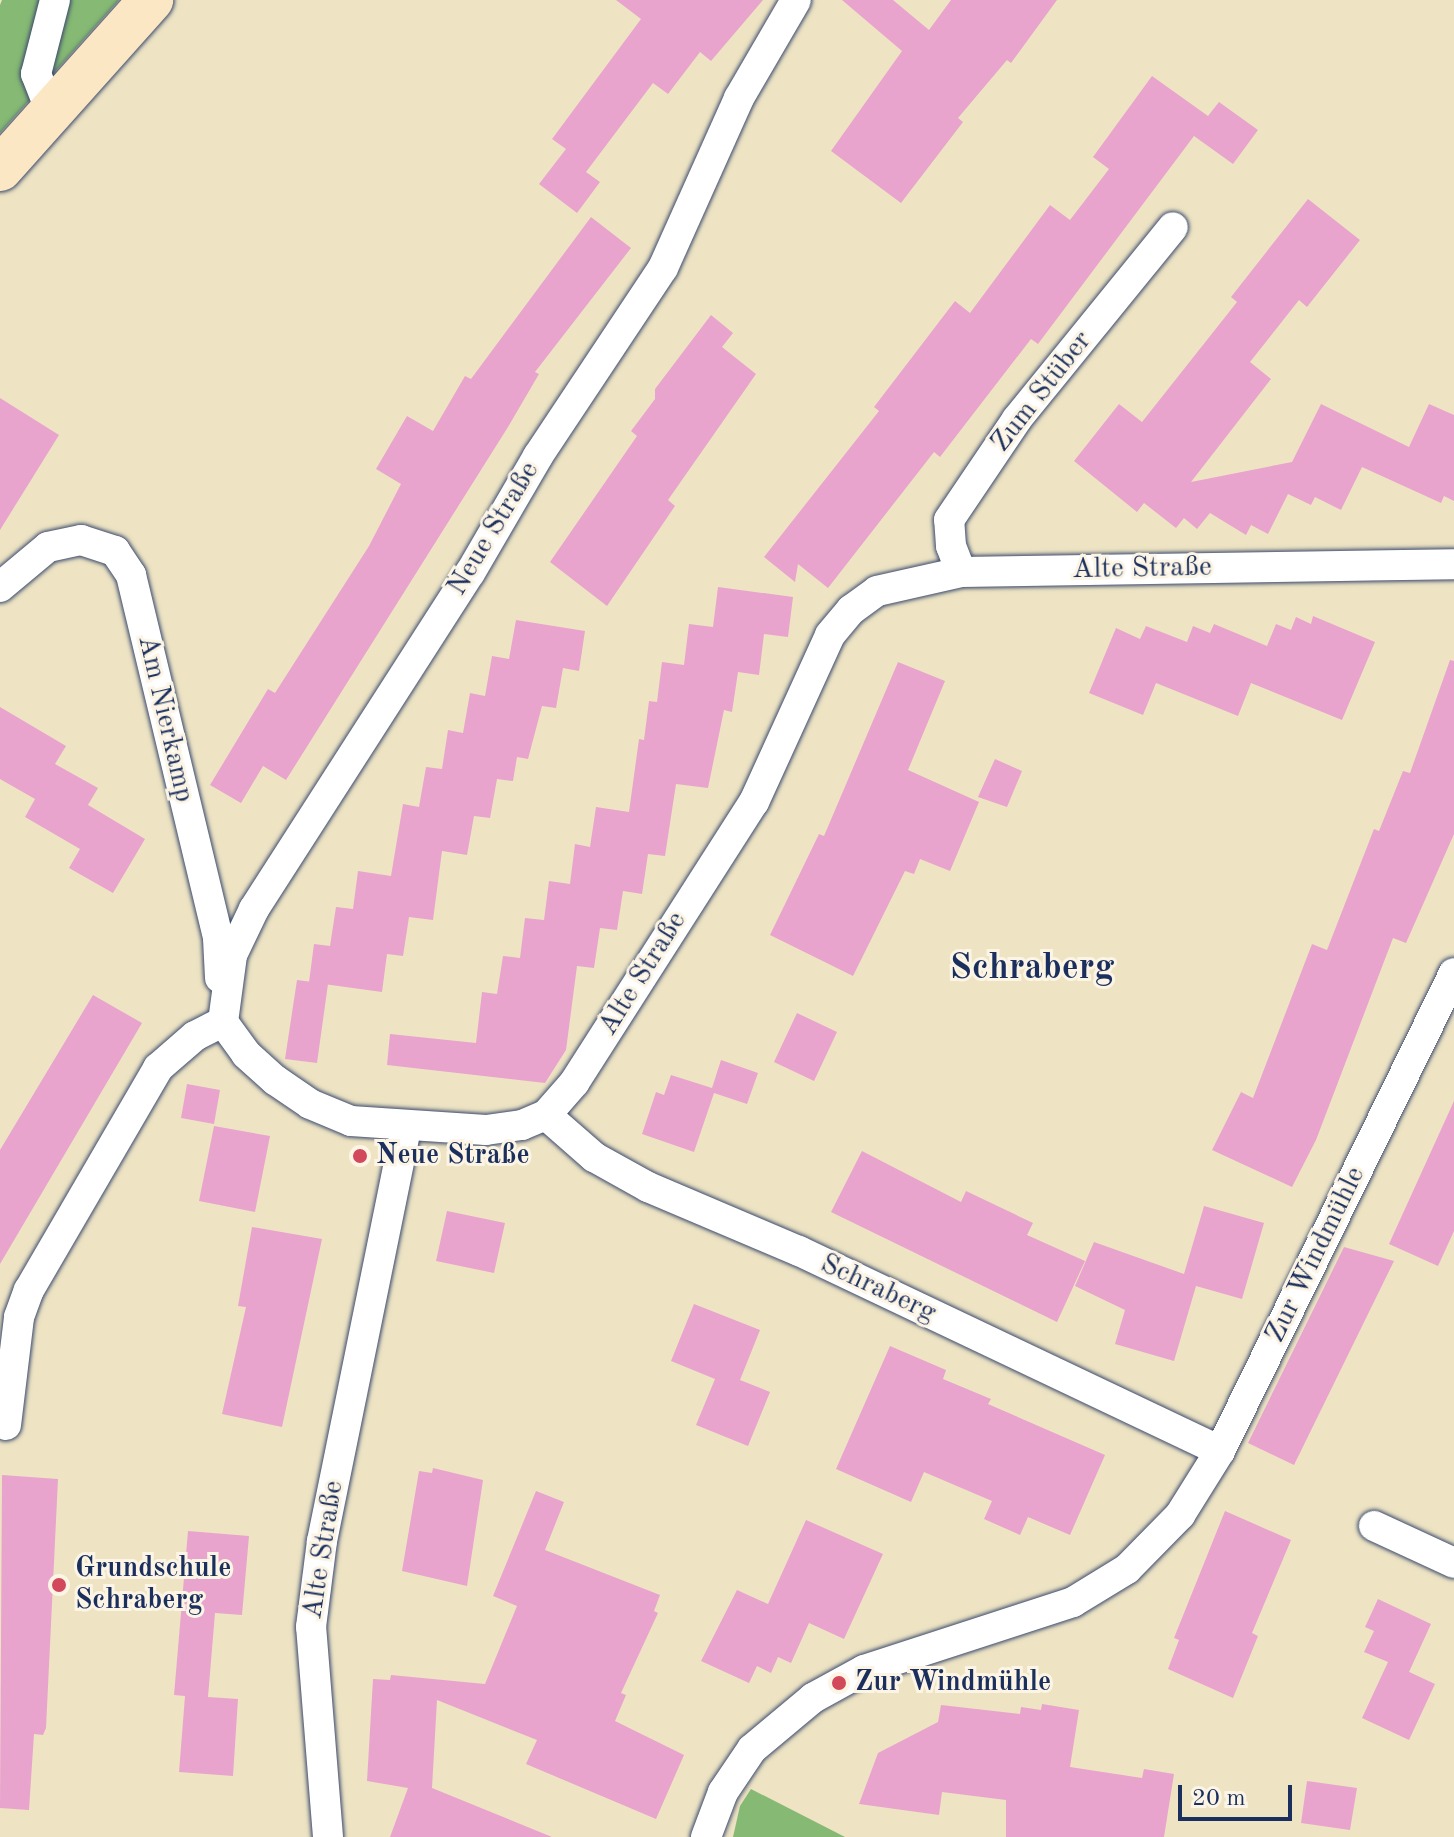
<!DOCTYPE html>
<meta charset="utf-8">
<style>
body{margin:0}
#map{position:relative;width:1454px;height:1837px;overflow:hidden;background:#eee4c4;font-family:"Old Standard TT",serif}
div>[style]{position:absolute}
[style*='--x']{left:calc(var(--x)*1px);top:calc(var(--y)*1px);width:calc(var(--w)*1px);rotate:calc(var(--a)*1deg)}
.forest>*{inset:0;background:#86b974}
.building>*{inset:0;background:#e8a4cd}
.roads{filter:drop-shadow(0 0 2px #3b4a6d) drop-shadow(0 0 2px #3b4a6d)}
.minor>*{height:30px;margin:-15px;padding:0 15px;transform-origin:15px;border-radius:15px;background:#fff}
.secondary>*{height:44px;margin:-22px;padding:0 22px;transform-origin:22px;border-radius:22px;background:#fbe7c3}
.dots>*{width:22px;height:22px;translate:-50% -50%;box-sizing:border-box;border:4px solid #fcf5e5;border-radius:50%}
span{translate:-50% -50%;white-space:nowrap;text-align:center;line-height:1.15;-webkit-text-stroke:6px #fcf5e5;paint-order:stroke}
.street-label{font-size:28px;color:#1b2f5e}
.poi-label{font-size:28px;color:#1b2f5e;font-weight:700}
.left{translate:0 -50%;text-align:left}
.district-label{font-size:36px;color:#1b2f5e;font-weight:700}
.scale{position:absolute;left:1178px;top:1785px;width:114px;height:36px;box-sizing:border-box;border:4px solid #1b2f5e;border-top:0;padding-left:10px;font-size:24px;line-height:28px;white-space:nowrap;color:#1b2f5e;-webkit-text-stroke:6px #fcf5e5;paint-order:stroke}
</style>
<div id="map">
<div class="forest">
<div style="clip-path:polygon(2px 0,119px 0,0 133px,0 5px)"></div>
<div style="clip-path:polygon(751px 1789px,845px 1837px,733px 1837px,740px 1806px)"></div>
</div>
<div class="building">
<div style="clip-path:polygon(616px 0,763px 0,711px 61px,700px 52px,668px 94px,653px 83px,586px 172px,600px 182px,577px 213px,539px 184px,566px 149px,552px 139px,641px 19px)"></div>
<div style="clip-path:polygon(842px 0,893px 0,929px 30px,951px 0,1057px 0,1011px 63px,1007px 60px,958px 118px,963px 122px,901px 203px,831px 151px,902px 51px)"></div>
<div style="clip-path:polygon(1152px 76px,1208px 116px,1219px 102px,1258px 130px,1233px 164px,1194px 136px,1038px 344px,1031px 339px,940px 457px,934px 452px,828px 588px,798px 564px,795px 582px,764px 557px,879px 411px,874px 407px,955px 301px,970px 313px,1050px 205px,1070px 220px,1109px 169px,1093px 157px)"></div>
<div style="clip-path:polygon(1308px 199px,1360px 240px,1307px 307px,1299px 300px,1250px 362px,1271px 379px,1191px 482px,1292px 462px,1321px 404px,1409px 447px,1429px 404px,1454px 415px,1454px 501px,1444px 496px,1441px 503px,1362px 467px,1341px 510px,1315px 497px,1311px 505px,1288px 494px,1268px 534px,1251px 525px,1246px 535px,1210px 513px,1197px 529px,1184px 518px,1176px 528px,1144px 503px,1137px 512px,1074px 461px,1119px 404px,1142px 422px,1237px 302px,1231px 297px)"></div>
<div style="clip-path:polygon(591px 217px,631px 248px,535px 372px,539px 374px,508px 427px,286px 780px,263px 766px,241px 803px,210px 785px,268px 689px,275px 693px,369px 546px,401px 484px,376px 469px,407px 416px,433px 431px,465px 376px,471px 379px)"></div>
<div style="clip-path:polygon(711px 315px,733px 333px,722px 347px,756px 374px,668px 500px,675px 506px,607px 606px,550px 562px,637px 436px,631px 431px,655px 399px,655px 389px)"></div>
<div style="clip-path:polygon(0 398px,59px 435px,0 530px)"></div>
<div style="clip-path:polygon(718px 587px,793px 597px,788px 637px,764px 634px,759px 675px,738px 672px,732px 712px,724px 710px,708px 788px,676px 784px,665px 856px,648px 854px,642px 894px,623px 891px,617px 930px,600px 928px,594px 968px,577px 966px,566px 1050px,545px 1083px,387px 1065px,390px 1034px,476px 1043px,482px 992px,497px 994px,503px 956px,520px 958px,525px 918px,544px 920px,549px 881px,570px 884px,575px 844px,590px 847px,596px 807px,629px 812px,639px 739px,644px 740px,649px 701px,657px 702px,662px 662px,684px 665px,689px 624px,713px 627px)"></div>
<div style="clip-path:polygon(1313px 616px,1375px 642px,1342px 720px,1251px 683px,1238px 716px,1156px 683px,1143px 715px,1089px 693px,1116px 628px,1140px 639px,1146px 626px,1187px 642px,1193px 626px,1210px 633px,1214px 624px,1267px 646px,1276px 624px,1291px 630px,1296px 617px,1311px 624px)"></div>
<div style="clip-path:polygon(516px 620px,585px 631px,579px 671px,563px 668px,556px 708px,542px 706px,528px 759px,517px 757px,513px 781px,497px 779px,490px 818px,474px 816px,467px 855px,442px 851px,433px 920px,409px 917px,403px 956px,387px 954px,382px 992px,309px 982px,314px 944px,330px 946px,336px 907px,353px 909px,358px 871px,391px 876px,403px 804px,419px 807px,426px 767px,442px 769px,448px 730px,463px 733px,470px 693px,485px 696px,492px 656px,509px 659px)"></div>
<div style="clip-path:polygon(1450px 660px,1454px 661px,1454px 834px,1406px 943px,1393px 938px,1316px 1140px,1292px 1187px,1212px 1150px,1241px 1092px,1253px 1098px,1312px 944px,1327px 950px,1374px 829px,1379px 831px,1403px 771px,1410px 773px)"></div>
<div style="clip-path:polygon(898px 662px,945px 681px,908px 770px,979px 802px,950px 871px,920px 859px,914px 874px,905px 871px,853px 976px,770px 935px,819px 834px,824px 836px)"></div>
<div style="clip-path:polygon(0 707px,66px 746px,55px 764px,98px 788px,88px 805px,145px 839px,113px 893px,69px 868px,80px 849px,25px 817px,35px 799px,0 779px)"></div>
<div style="clip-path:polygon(995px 759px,1022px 771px,1007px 807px,978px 797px)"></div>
<div style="clip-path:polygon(297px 980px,328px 984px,317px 1063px,285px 1059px)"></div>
<div style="clip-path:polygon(93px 995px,142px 1023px,0 1264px,0 1150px)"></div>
<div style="clip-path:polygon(797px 1013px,837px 1032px,814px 1081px,774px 1062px)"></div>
<div style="clip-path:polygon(721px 1060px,758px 1073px,747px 1104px,714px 1093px,694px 1152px,642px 1134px,656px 1092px,664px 1095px,671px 1075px,712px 1088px)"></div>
<div style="clip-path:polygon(187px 1084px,220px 1090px,214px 1124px,181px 1118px)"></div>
<div style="clip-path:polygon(1454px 1101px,1454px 1231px,1438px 1266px,1389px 1244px)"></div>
<div style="clip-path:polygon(214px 1126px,270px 1136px,255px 1212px,199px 1201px)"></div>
<div style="clip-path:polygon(862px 1151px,961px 1202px,966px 1191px,1033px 1223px,1027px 1235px,1085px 1261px,1057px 1322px,831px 1212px)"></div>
<div style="clip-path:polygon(1204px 1206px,1264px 1223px,1242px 1299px,1196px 1286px,1174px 1361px,1115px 1344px,1125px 1310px,1075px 1286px,1094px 1242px,1184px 1274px)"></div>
<div style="clip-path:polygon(447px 1211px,505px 1223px,494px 1273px,436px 1261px)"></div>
<div style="clip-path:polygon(252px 1227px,322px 1239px,282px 1427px,222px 1414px,246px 1307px,238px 1306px)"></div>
<div style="clip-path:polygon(1344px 1247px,1394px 1261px,1294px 1465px,1248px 1443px)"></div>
<div style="clip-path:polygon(694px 1304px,760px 1330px,740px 1380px,770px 1392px,748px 1446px,696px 1425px,715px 1379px,671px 1361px)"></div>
<div style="clip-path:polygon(890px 1346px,946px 1370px,943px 1379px,991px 1399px,988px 1404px,1105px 1455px,1070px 1535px,1028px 1517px,1020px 1535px,984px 1519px,992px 1501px,924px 1472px,911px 1502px,836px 1469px)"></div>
<div style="clip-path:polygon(433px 1468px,483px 1480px,467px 1586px,402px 1571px,419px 1471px,432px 1473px)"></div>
<div style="clip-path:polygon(2px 1475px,58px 1479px,46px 1728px,43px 1735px,34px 1734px,29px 1810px,0 1808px)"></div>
<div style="clip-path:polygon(536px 1491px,564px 1502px,545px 1550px,660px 1595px,654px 1611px,658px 1613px,621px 1693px,626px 1695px,615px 1721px,684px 1755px,656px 1819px,526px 1764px,537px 1740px,437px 1700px,432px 1788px,552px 1837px,390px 1837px,408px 1788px,367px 1781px,373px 1679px,390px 1680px,391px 1675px,485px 1684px,517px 1606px,493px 1596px)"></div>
<div style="clip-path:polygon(1225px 1511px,1291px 1540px,1252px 1633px,1258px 1636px,1233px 1698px,1168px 1669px,1179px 1640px,1174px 1638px)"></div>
<div style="clip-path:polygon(806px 1520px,883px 1554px,844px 1639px,809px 1623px,791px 1663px,778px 1657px,771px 1673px,757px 1666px,749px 1683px,701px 1661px,737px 1590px,768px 1604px)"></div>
<div style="clip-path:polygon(188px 1531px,249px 1536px,242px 1615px,215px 1613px,208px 1697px,238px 1699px,233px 1776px,179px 1772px,185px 1696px,174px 1695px)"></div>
<div style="clip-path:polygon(1378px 1599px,1431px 1624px,1409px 1672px,1390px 1663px,1435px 1684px,1409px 1740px,1362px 1718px,1388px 1662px,1364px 1652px,1374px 1631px,1365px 1627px)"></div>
<div style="clip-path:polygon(1042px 1704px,1079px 1710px,1070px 1767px,1142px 1778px,1144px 1769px,1174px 1774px,1164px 1837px,1006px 1837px,1006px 1800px,942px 1792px,939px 1815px,859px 1804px,878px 1753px,938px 1722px,941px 1705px,1020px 1714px,1021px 1707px,1041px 1710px)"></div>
<div style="clip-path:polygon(1307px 1781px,1357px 1788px,1350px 1830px,1301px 1823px)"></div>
</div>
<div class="roads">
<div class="minor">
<div style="--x:51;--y:112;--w:41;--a:-111.5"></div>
<div style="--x:36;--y:74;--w:76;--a:-75.6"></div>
<div style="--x:961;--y:572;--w:28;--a:-111"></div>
<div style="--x:951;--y:546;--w:26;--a:-94"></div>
<div style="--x:949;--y:520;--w:122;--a:-56"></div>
<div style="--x:1017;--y:419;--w:247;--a:-50.9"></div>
<div style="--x:0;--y:587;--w:62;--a:-39.8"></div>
<div style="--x:48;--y:547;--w:34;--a:-12"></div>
<div style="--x:81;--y:540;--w:36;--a:18"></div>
<div style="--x:115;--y:551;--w:29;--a:56"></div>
<div style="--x:131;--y:575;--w:373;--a:76.5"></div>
<div style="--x:218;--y:938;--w:40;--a:87.1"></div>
<div style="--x:223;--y:1022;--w:39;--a:54"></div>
<div style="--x:246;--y:1054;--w:39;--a:42"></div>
<div style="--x:275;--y:1080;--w:42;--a:34.4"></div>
<div style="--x:310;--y:1104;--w:44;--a:22.5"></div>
<div style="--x:351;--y:1121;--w:135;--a:3.8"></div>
<div style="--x:486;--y:1130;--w:36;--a:-8"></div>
<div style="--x:522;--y:1125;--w:26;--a:-23"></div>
<div style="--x:546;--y:1115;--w:43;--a:-48.8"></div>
<div style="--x:574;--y:1083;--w:334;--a:-57.4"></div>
<div style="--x:754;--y:802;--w:183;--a:-65.5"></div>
<div style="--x:830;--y:635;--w:33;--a:-50"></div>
<div style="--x:851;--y:610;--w:32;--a:-36"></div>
<div style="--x:877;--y:591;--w:86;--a:-12.7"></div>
<div style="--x:961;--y:572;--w:493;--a:-0.9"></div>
<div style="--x:223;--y:1022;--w:68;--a:-82.3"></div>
<div style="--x:232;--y:955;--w:51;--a:-64.4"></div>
<div style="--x:254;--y:909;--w:399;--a:-57.3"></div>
<div style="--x:470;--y:573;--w:135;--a:-59.8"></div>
<div style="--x:538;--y:456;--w:226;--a:-56.4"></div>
<div style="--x:663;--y:268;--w:186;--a:-65.9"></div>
<div style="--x:739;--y:98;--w:113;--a:-59.8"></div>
<div style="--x:546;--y:1115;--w:64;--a:41.2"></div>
<div style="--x:594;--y:1157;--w:62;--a:29.1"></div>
<div style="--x:648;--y:1187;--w:164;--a:23"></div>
<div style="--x:799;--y:1251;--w:466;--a:25.4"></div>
<div style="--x:6;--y:1425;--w:109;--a:-83.1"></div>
<div style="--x:19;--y:1317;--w:29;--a:-70"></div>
<div style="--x:29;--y:1290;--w:257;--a:-59.8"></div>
<div style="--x:158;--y:1068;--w:49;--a:-40.9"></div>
<div style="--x:195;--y:1036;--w:31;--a:-27"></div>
<div style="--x:1374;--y:1526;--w:88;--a:24.8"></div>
<div style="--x:328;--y:1837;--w:211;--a:-94.6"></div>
<div style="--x:311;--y:1627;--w:87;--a:-82.7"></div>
<div style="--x:322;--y:1541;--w:421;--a:-78.5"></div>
<div style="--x:706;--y:1837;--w:48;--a:-69.3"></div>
<div style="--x:723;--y:1792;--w:52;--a:-56"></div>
<div style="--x:752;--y:1749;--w:80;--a:-39.9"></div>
<div style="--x:813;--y:1698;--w:58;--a:-28.8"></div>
<div style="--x:864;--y:1670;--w:220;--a:-18"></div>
<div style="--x:1073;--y:1602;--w:63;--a:-31.4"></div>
<div style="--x:1127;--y:1569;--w:76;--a:-45.5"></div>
<div style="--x:1180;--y:1515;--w:75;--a:-58"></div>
<div style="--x:1220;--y:1451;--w:532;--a:-63.92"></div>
</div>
<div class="secondary">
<div style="--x:0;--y:169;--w:227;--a:-48.2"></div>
</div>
</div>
<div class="dots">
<div style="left:360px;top:1156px;background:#d1495b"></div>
<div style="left:59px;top:1585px;background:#d1495b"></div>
<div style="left:839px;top:1683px;background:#d1495b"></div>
</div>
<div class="street-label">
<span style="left:1042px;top:392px;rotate:-52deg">Zum Stüber</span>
<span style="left:494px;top:529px;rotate:-59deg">Neue Straße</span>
<span style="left:1142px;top:569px;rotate:-1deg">Alte Straße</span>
<span style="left:165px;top:719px;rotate:77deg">Am Nierkamp</span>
<span style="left:643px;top:974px;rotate:-58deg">Alte Straße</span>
<span style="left:1316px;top:1255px;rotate:-64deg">Zur Windmühle</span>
<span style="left:878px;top:1289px;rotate:25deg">Schraberg</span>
<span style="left:324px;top:1550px;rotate:-81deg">Alte Straße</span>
</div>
<div class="poi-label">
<span class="left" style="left:376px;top:1156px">Neue Straße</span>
<span class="left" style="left:75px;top:1585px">Grundschule<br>Schraberg</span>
<span class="left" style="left:855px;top:1683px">Zur Windmühle</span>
</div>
<div class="district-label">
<span style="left:1032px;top:970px">Schraberg</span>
</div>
<div class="scale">20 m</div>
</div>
